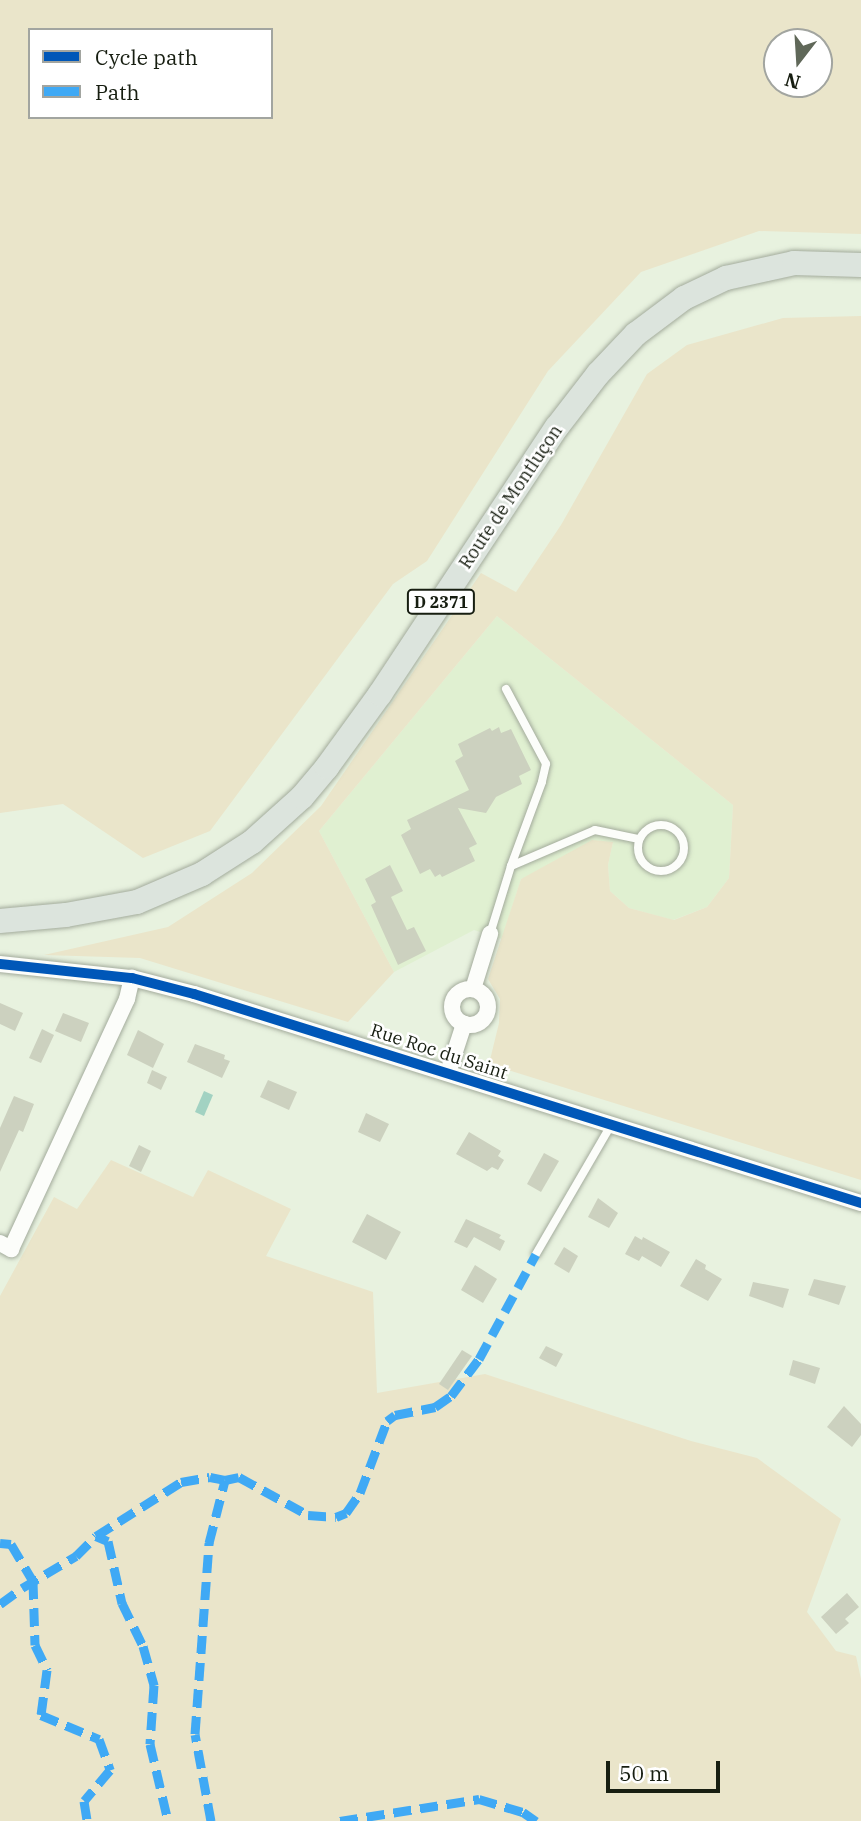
<!DOCTYPE html>
<meta charset="utf-8">
<style>
body{margin:0}
#map{position:relative;width:861px;height:1821px;overflow:hidden;background:#e8f2df;font-family:"IBM Plex Serif",serif}
div>[style]{position:absolute}
[style*='--x']{left:calc(var(--x)*1px);top:calc(var(--y)*1px);width:calc(var(--w)*1px);rotate:calc(var(--a)*1deg)}
.built>*{inset:0;background:#e0f0d1}
.green>*{inset:0;background:#eae5ca}
.water>*{inset:0;background:#a2d2c2}
.building>*{inset:0;background:#ccd1bf}
.roads{filter:drop-shadow(0 0 2px #a3ab9c) drop-shadow(0 0 2px #a3ab9c)}
.lane>*{height:8px;margin:-4px;padding:0 4px;transform-origin:4px;border-radius:4px;background:#fcfdfa}
.lane>.ring{margin:-4px;padding:0;box-sizing:content-box;background:none;border:8px solid #fcfdfa;border-radius:50%}
.street>*{height:16px;margin:-8px;padding:0 8px;transform-origin:8px;border-radius:8px;background:#fcfdfa}
.street>.ring{margin:-8px;padding:0;box-sizing:content-box;background:none;border:16px solid #fcfdfa;border-radius:50%}
.primary>*{height:24px;margin:-12px;padding:0 12px;transform-origin:12px;border-radius:12px;background:#dce4dd}
.quiet>*{height:9px;margin-top:-4.5px;transform-origin:0;background:repeating-linear-gradient(90deg,#3fa9f5 0 18px,transparent 0 27px)}
.cycleway>*{height:10px;margin:-5px;padding:0 5px;transform-origin:5px;border-radius:5px;background:#0057b8}
span{translate:-50% -50%;white-space:nowrap;text-align:center;line-height:1.15;-webkit-text-stroke:5px #fff;paint-order:stroke}
.shield-label span{padding:2px 5px;background:#fff;border:2px solid;border-radius:5px;-webkit-text-stroke-width:0}
.shield-label{font-size:16px;color:#171e11;font-weight:700}
.street-label{font-size:18px;color:#171e11}
.legend{position:absolute;left:28px;top:28px;width:245px;height:91px;box-sizing:border-box;background:#fff;border:2px solid #a2a5a0;margin:0;padding:9px 12px;list-style:none;font-size:21px;color:#171e11}
.legend li{display:flex;align-items:center;gap:14px;height:35px}
.legend b{width:35px;border:2px solid #a2a5a0}
.north{position:absolute;left:763px;top:28px;width:70px;height:70px;box-sizing:border-box;background:#fff;border:2px solid #a2a5a0;border-radius:50%;rotate:197deg;font-size:19px;font-weight:700;line-height:28px;text-align:center;color:#171e11}
.north::after{content:'';display:block;margin:auto;width:24px;height:32px;background:#606859;clip-path:polygon(50% 0,100% 100%,50% 72%,0 100%)}
.scale{position:absolute;left:606px;top:1761px;width:114px;height:32px;box-sizing:border-box;border:4px solid #171e11;border-top:0;padding-left:9px;font-size:21px;line-height:24px;white-space:nowrap;color:#171e11;-webkit-text-stroke:5px #fff;paint-order:stroke}
</style>
<div id="map">
<div class="built">
<div style="clip-path:polygon(497px 616px,733px 805px,729px 878px,707px 907px,673px 920px,629px 908px,610px 891px,608px 865px,613px 842px,521px 879px,502px 939px,474px 930px,394px 972px,319px 831px)"></div>
</div>
<div class="green">
<div style="clip-path:polygon(evenodd,0 0,861px 0,861px 234px,759px 231px,641px 272px,548px 371px,427px 561px,393px 584px,210px 831px,143px 858px,63px 804px,0 813px,0 0,30px 30px,271px 30px,271px 117px,30px 117px,30px 30px,0 0,777px 42px,819px 42px,819px 84px,777px 84px,777px 42px)"></div>
<div style="clip-path:polygon(861px 316px,861px 1180px,489px 1064px,499px 1023px,500px 999px,488px 979px,521px 879px,592px 840px,613px 842px,608px 865px,610px 891px,629px 908px,674px 920px,707px 907px,729px 878px,733px 805px,497px 616px,319px 831px,394px 972px,348px 1022px,140px 958px,44px 955px,168px 927px,252px 873px,321px 806px,481px 573px,516px 592px,561px 525px,647px 374px,687px 345px,783px 318px)"></div>
<div style="clip-path:polygon(111px 1160px,193px 1197px,208px 1170px,291px 1209px,266px 1256px,373px 1292px,377px 1393px,485px 1374px,691px 1441px,757px 1458px,841px 1519px,807px 1612px,836px 1651px,856px 1656px,861px 1679px,861px 1821px,0 1821px,0 1296px,54px 1197px,77px 1209px)"></div>
</div>
<div class="water">
<div style="clip-path:polygon(204px 1091px,213px 1095px,204px 1116px,195px 1112px)"></div>
</div>
<div class="building">
<div style="clip-path:polygon(499px 727px,501px 733px,511px 729px,531px 770px,519px 776px,522px 784px,496px 797px,486px 813px,458px 808px,477px 844px,469px 848px,475px 861px,442px 877px,440px 874px,435px 877px,430px 869px,420px 874px,401px 835px,411px 829px,407px 820px,469px 790px,455px 761px,463px 756px,458px 744px,490px 728px,492px 731px)"></div>
<div style="clip-path:polygon(390px 865px,403px 891px,391px 897px,407px 930px,414px 927px,426px 951px,398px 965px,371px 905px,376px 902px,365px 879px)"></div>
<div style="clip-path:polygon(0 1003px,23px 1013px,15px 1031px,0 1024px)"></div>
<div style="clip-path:polygon(63px 1013px,89px 1023px,81px 1042px,55px 1031px)"></div>
<div style="clip-path:polygon(42px 1029px,54px 1035px,41px 1063px,29px 1058px)"></div>
<div style="clip-path:polygon(138px 1030px,164px 1044px,153px 1068px,127px 1055px)"></div>
<div style="clip-path:polygon(195px 1044px,225px 1055px,224px 1059px,230px 1061px,222px 1078px,187px 1062px)"></div>
<div style="clip-path:polygon(152px 1070px,167px 1077px,161px 1090px,147px 1083px)"></div>
<div style="clip-path:polygon(268px 1080px,297px 1092px,289px 1110px,260px 1097px)"></div>
<div style="clip-path:polygon(14px 1096px,34px 1104px,23px 1132px,19px 1130px,0 1172px,0 1128px)"></div>
<div style="clip-path:polygon(366px 1113px,389px 1124px,380px 1142px,358px 1132px)"></div>
<div style="clip-path:polygon(469px 1132px,501px 1151px,498px 1156px,504px 1160px,498px 1170px,492px 1167px,487px 1171px,456px 1154px)"></div>
<div style="clip-path:polygon(139px 1145px,151px 1151px,141px 1172px,129px 1166px)"></div>
<div style="clip-path:polygon(544px 1153px,559px 1161px,541px 1192px,527px 1184px)"></div>
<div style="clip-path:polygon(598px 1198px,618px 1213px,609px 1228px,588px 1217px)"></div>
<div style="clip-path:polygon(367px 1214px,401px 1232px,386px 1260px,352px 1242px)"></div>
<div style="clip-path:polygon(466px 1219px,501px 1235px,499px 1238px,505px 1241px,500px 1251px,474px 1237px,467px 1248px,454px 1242px)"></div>
<div style="clip-path:polygon(635px 1236px,642px 1240px,643px 1237px,670px 1252px,661px 1267px,642px 1256px,639px 1261px,625px 1254px)"></div>
<div style="clip-path:polygon(564px 1247px,578px 1256px,569px 1273px,554px 1264px)"></div>
<div style="clip-path:polygon(696px 1259px,706px 1265px,705px 1269px,722px 1279px,708px 1301px,680px 1286px)"></div>
<div style="clip-path:polygon(475px 1265px,497px 1279px,483px 1303px,461px 1290px)"></div>
<div style="clip-path:polygon(814px 1279px,846px 1286px,839px 1305px,808px 1295px)"></div>
<div style="clip-path:polygon(753px 1282px,789px 1289px,783px 1308px,749px 1296px)"></div>
<div style="clip-path:polygon(546px 1346px,563px 1354px,556px 1367px,539px 1358px)"></div>
<div style="clip-path:polygon(462px 1350px,472px 1356px,448px 1390px,439px 1384px)"></div>
<div style="clip-path:polygon(793px 1360px,820px 1368px,815px 1384px,789px 1375px)"></div>
<div style="clip-path:polygon(844px 1406px,861px 1424px,861px 1435px,852px 1447px,827px 1427px)"></div>
<div style="clip-path:polygon(847px 1593px,859px 1607px,845px 1619px,849px 1623px,836px 1634px,821px 1617px)"></div>
</div>
<div class="roads">
<div class="lane">
<div style="--x:506;--y:689;--w:85;--a:61.9"></div>
<div style="--x:546;--y:764;--w:18;--a:103"></div>
<div style="--x:542;--y:782;--w:90;--a:110.3"></div>
<div class="ring" style="left:638px;top:825px;width:38px;height:38px"></div>
<div style="--x:490;--y:934;--w:71;--a:-72.8"></div>
<div style="--x:511;--y:866;--w:91;--a:-23.2"></div>
<div style="--x:595;--y:830;--w:45;--a:11.6"></div>
<div style="--x:536;--y:1254;--w:149;--a:-59.8"></div>
</div>
<div class="street">
<div style="--x:0;--y:964;--w:133;--a:6.1"></div>
<div style="--x:132;--y:978;--w:64;--a:14.5"></div>
<div style="--x:194;--y:994;--w:699;--a:17.4"></div>
<div class="ring" style="left:452px;top:989px;width:20px;height:20px"></div>
<div style="--x:473;--y:989;--w:58;--a:-72.8"></div>
<div style="--x:448;--y:1073;--w:52;--a:-71.9"></div>
<div style="--x:0;--y:1243;--w:13;--a:29"></div>
<div style="--x:11;--y:1249;--w:276;--a:-65.1"></div>
<div style="--x:127;--y:999;--w:22;--a:-77"></div>
</div>
<div class="primary">
<div style="--x:0;--y:921;--w:66;--a:-5.2"></div>
<div style="--x:66;--y:915;--w:72;--a:-10.4"></div>
<div style="--x:137;--y:902;--w:71;--a:-23.3"></div>
<div style="--x:202;--y:874;--w:59;--a:-32.6"></div>
<div style="--x:252;--y:842;--w:67;--a:-42"></div>
<div style="--x:302;--y:797;--w:39;--a:-50"></div>
<div style="--x:327;--y:767;--w:90;--a:-54"></div>
<div style="--x:380;--y:694;--w:320;--a:-56.5"></div>
<div style="--x:557;--y:427;--w:67;--a:-52.3"></div>
<div style="--x:598;--y:374;--w:55;--a:-46.5"></div>
<div style="--x:636;--y:334;--w:60;--a:-36.9"></div>
<div style="--x:684;--y:298;--w:47;--a:-25.5"></div>
<div style="--x:726;--y:278;--w:70;--a:-12.4"></div>
<div style="--x:794;--y:263;--w:67;--a:1.7"></div>
</div>
</div>
<div class="quiet">
<div style="--x:96;--y:1536;--w:101;--a:-32.4"></div>
<div style="--x:181;--y:1482;--w:29;--a:-10"></div>
<div style="--x:210;--y:1477;--w:15;--a:11"></div>
<div style="--x:0;--y:1543;--w:11;--a:5"></div>
<div style="--x:11;--y:1544;--w:43;--a:59.3"></div>
<div style="--x:33;--y:1581;--w:64;--a:88.2"></div>
<div style="--x:35;--y:1645;--w:28;--a:64"></div>
<div style="--x:47;--y:1670;--w:45;--a:97.6"></div>
<div style="--x:41;--y:1715;--w:63;--a:22.5"></div>
<div style="--x:99;--y:1739;--w:33;--a:70"></div>
<div style="--x:110;--y:1770;--w:40;--a:130"></div>
<div style="--x:84;--y:1801;--w:20;--a:81"></div>
<div style="--x:0;--y:1604;--w:27;--a:-36"></div>
<div style="--x:22;--y:1588;--w:63;--a:-30.7"></div>
<div style="--x:76;--y:1556;--w:28;--a:-45"></div>
<div style="--x:96;--y:1536;--w:13;--a:23"></div>
<div style="--x:108;--y:1541;--w:64;--a:77.3"></div>
<div style="--x:122;--y:1603;--w:48;--a:64"></div>
<div style="--x:143;--y:1646;--w:41;--a:74.2"></div>
<div style="--x:154;--y:1685;--w:59;--a:93.9"></div>
<div style="--x:150;--y:1744;--w:79;--a:76.8"></div>
<div style="--x:211;--y:1821;--w:88;--a:-100.4"></div>
<div style="--x:195;--y:1734;--w:192;--a:-85.8"></div>
<div style="--x:209;--y:1543;--w:65;--a:-75.7"></div>
<div style="--x:225;--y:1480;--w:14;--a:-12"></div>
<div style="--x:239;--y:1477;--w:79;--a:28.8"></div>
<div style="--x:308;--y:1515;--w:28;--a:4"></div>
<div style="--x:336;--y:1517;--w:11;--a:-22"></div>
<div style="--x:346;--y:1513;--w:24;--a:-55"></div>
<div style="--x:360;--y:1493;--w:77;--a:-69.4"></div>
<div style="--x:387;--y:1421;--w:10;--a:-37"></div>
<div style="--x:395;--y:1415;--w:41;--a:-11.3"></div>
<div style="--x:435;--y:1407;--w:19;--a:-35"></div>
<div style="--x:451;--y:1396;--w:46;--a:-52.9"></div>
<div style="--x:479;--y:1359;--w:119;--a:-61.5"></div>
<div style="--x:340;--y:1821;--w:141;--a:-9"></div>
<div style="--x:479;--y:1799;--w:46;--a:16.5"></div>
<div style="--x:523;--y:1812;--w:16;--a:35"></div>
</div>
<div class="cycleway">
<div style="--x:0;--y:964;--w:133;--a:6.1"></div>
<div style="--x:132;--y:978;--w:64;--a:14.5"></div>
<div style="--x:194;--y:994;--w:699;--a:17.4"></div>
</div>
<div class="shield-label">
<span style="left:441px;top:602px">D 2371</span>
</div>
<div class="street-label">
<span style="left:511px;top:497px;rotate:-56deg">Route de Montluçon</span>
<span style="left:439px;top:1052px;rotate:18deg">Rue Roc du Saint</span>
</div>
<ul class="legend">
<li><b style="height:9px;background:#0057b8"></b>Cycle path</li>
<li><b style="height:9px;background:#3fa9f5"></b>Path</li>
</ul>
<div class="north">N</div>
<div class="scale">50 m</div>
</div>
